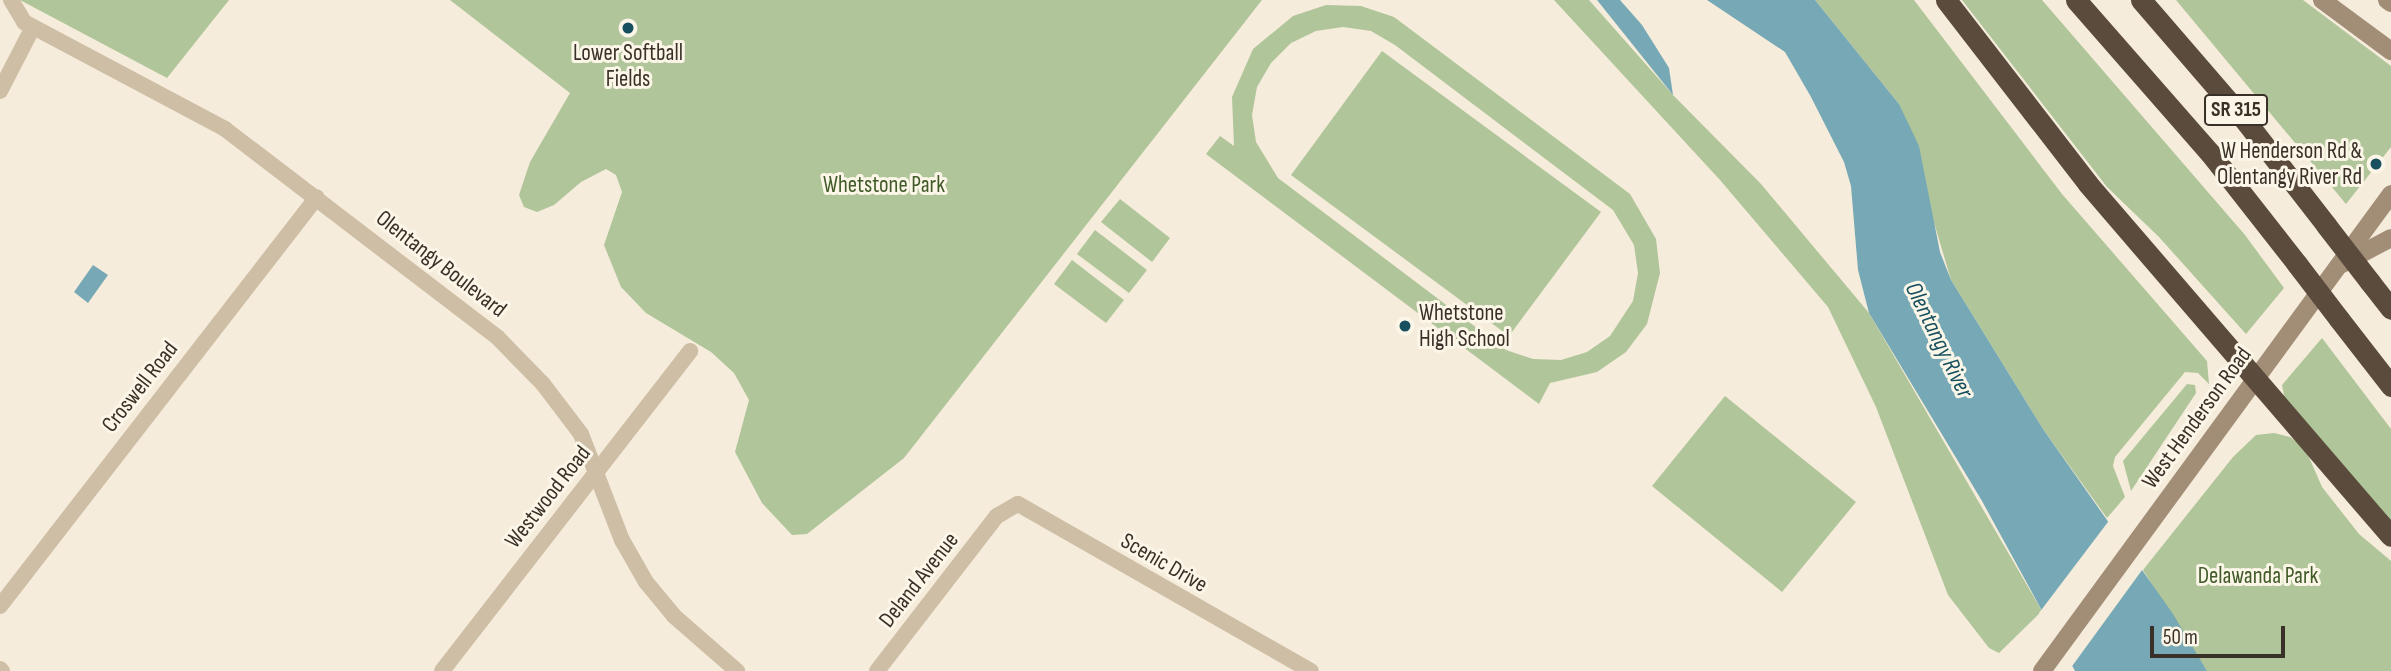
<!DOCTYPE html>
<style>
body{margin:0}
#map{position:relative;width:2391px;height:671px;overflow:hidden;background:#f5ecdb;font-family:"Sofia Sans Condensed",sans-serif}
div>[style]{position:absolute}
[style*='--x']{left:calc(var(--x)*1px);top:calc(var(--y)*1px);width:calc(var(--w)*1px);rotate:calc(var(--a)*1deg)}
.green>*{inset:0;background:#b0c599}
.water>*{inset:0;background:#76a9b5}
.pier>*{inset:0;background:#f5ecdb}
.minor>*{height:16px;margin:-8px;padding:0 8px;transform-origin:8px;border-radius:8px;background:#cebea5}
.secondary>*{height:18px;margin:-9px;padding:0 9px;transform-origin:9px;border-radius:9px;background:#a28d76}
.motorway>*{height:21px;margin:-10.5px;padding:0 10.5px;transform-origin:10.5px;border-radius:10.5px;background:#5b4b3d}
.motorway-bridge>*{height:21px;margin:-10.5px;padding:0 10.5px;transform-origin:10.5px;border-radius:10.5px;background:#5b4b3d}
.dots>*{width:19px;height:19px;translate:-50% -50%;box-sizing:border-box;border:4px solid #fcf6e8;border-radius:50%}
span{translate:-50% -50%;white-space:nowrap;text-align:center;line-height:1.15;-webkit-text-stroke:6px #fcf6e8;paint-order:stroke}
.shield-label span{padding:2px 5px;background:#fcf6e8;border:2px solid;border-radius:5px;-webkit-text-stroke-width:0}
.shield-label{font-size:21px;color:#393027;font-weight:700}
.poi-label{font-size:23px;color:#393027}
.right{translate:-100% -50%;text-align:right}
.left{translate:0 -50%;text-align:left}
.park-label{font-size:23px;color:#405a28}
.street-label{font-size:23px;color:#393027}
.water-label{font-size:24px;color:#185060;font-style:italic}
.scale{position:absolute;left:2150px;top:626px;width:135px;height:32px;box-sizing:border-box;border:4px solid #393027;border-top:0;padding-left:9px;font-size:21px;line-height:24px;white-space:nowrap;color:#393027;-webkit-text-stroke:5px #fcf6e8;paint-order:stroke}
</style>
<div id="map">
<div class="green">
<div style="clip-path:polygon(20px 0,229px 0,167px 78px)"></div>
<div style="clip-path:polygon(450px 0,1262px 0,904px 458px,807px 534px,792px 535px,762px 503px,735px 452px,749px 400px,734px 373px,711px 352px,646px 313px,621px 287px,604px 245px,622px 192px,616px 175px,606px 169px,581px 182px,554px 205px,537px 212px,524px 207px,519px 195px,530px 162px,570px 93px)"></div>
<div style="clip-path:polygon(1554px 0,1589px 0,1673px 95px,1761px 184px,1869px 313px,2042px 611px,1999px 653px,1989px 648px,1948px 595px,1876px 407px,1828px 307px,1720px 180px)"></div>
<div style="clip-path:polygon(1815px 0,1914px 0,2062px 194px,2207px 361px,2209px 384px,2198px 373px,2185px 372px,2115px 457px,2113px 466px,2125px 497px,2107px 518px,2043px 429px,1951px 280px,1899px 104px)"></div>
<div style="clip-path:polygon(1962px 0,2042px 0,2245px 235px,2284px 288px,2246px 334px,2159px 237px,2107px 187px)"></div>
<div style="clip-path:polygon(2176px 0,2303px 0,2391px 66px,2391px 147px,2346px 204px)"></div>
<div style="clip-path:polygon(evenodd,1326px 5px,1361px 6px,1394px 17px,1630px 194px,1656px 239px,1660px 273px,1647px 324px,1626px 352px,1597px 372px,1550px 383px,1539px 404px,1206px 154px,1220px 136px,1234px 146px,1232px 97px,1253px 49px,1293px 16px,1326px 5px,1343px 27px,1371px 31px,1395px 45px,1613px 210px,1634px 245px,1638px 273px,1633px 301px,1610px 336px,1587px 352px,1561px 360px,1533px 359px,1506px 350px,1278px 178px,1256px 142px,1252px 115px,1257px 87px,1271px 63px,1291px 43px,1316px 31px,1343px 27px)"></div>
<div style="clip-path:polygon(1382px 51px,1601px 212px,1509px 336px,1291px 175px)"></div>
<div style="clip-path:polygon(1120px 199px,1170px 238px,1152px 262px,1101px 222px)"></div>
<div style="clip-path:polygon(1095px 230px,1147px 270px,1129px 293px,1077px 254px)"></div>
<div style="clip-path:polygon(1072px 260px,1124px 300px,1106px 323px,1054px 284px)"></div>
<div style="clip-path:polygon(2322px 338px,2391px 429px,2391px 523px,2285px 400px,2282px 385px)"></div>
<div style="clip-path:polygon(2187px 384px,2195px 385px,2196px 393px,2131px 491px,2123px 461px)"></div>
<div style="clip-path:polygon(1725px 396px,1856px 502px,1782px 592px,1652px 486px)"></div>
<div style="clip-path:polygon(2274px 433px,2290px 437px,2305px 448px,2322px 487px,2359px 534px,2391px 561px,2391px 671px,2207px 671px,2143px 570px,2233px 457px,2256px 435px)"></div>
</div>
<div class="water">
<div style="clip-path:polygon(1597px 0,1620px 0,1642px 25px,1669px 68px,1673px 95px)"></div>
<div style="clip-path:polygon(1707px 0,1815px 0,1899px 104px,1919px 146px,1940px 252px,1951px 280px,2043px 429px,2173px 614px,2207px 671px,2075px 671px,1982px 501px,1869px 313px,1858px 270px,1851px 186px,1844px 162px,1811px 97px,1785px 52px)"></div>
<div style="clip-path:polygon(93px 265px,108px 275px,88px 303px,74px 292px)"></div>
</div>
<div class="pier">
<div style="clip-path:polygon(2111px 518px,2145px 566px,2070px 669px,2039px 613px)"></div>
</div>
<div class="minor">
<div style="--x:11;--y:0;--w:26;--a:59"></div>
<div style="--x:24;--y:22;--w:228;--a:28"></div>
<div style="--x:225;--y:129;--w:344;--a:37.4"></div>
<div style="--x:498;--y:338;--w:64;--a:45.6"></div>
<div style="--x:543;--y:384;--w:63;--a:52.8"></div>
<div style="--x:581;--y:434;--w:114;--a:68.9"></div>
<div style="--x:622;--y:540;--w:48;--a:60.3"></div>
<div style="--x:646;--y:582;--w:44;--a:50.5"></div>
<div style="--x:674;--y:616;--w:84;--a:41.1"></div>
<div style="--x:0;--y:91;--w:72;--a:-62.7"></div>
<div style="--x:0;--y:606;--w:517;--a:-52.22"></div>
<div style="--x:0;--y:669;--w:3;--a:45"></div>
<div style="--x:442;--y:671;--w:405;--a:-52.2"></div>
<div style="--x:877;--y:671;--w:196;--a:-52.3"></div>
<div style="--x:997;--y:516;--w:24;--a:-30"></div>
<div style="--x:1018;--y:504;--w:337;--a:29.7"></div>
</div>
<div class="secondary">
<div style="--x:2322;--y:0;--w:86;--a:36.5"></div>
<div style="--x:2387;--y:0;--w:5;--a:37"></div>
<div style="--x:2342;--y:264;--w:55;--a:-28"></div>
<div style="--x:2042;--y:671;--w:591;--a:-53.81"></div>
</div>
<div class="motorway">
<div style="--x:1946;--y:0;--w:232;--a:52.3"></div>
<div style="--x:2088;--y:184;--w:464;--a:49.3"></div>
<div style="--x:2076;--y:0;--w:203;--a:48.8"></div>
<div style="--x:2210;--y:153;--w:141;--a:51.9"></div>
<div style="--x:2141;--y:0;--w:162;--a:49.2"></div>
<div style="--x:2247;--y:123;--w:129;--a:52.2"></div>
<div style="--x:2370;--y:282;--w:34;--a:52"></div>
<div style="--x:2339;--y:319;--w:85;--a:52.2"></div>
</div>
<div class="motorway-bridge">
<div style="--x:2326;--y:225;--w:72;--a:52.3"></div>
<div style="--x:2297;--y:264;--w:69;--a:52.6"></div>
</div>
<div class="dots">
<div style="left:628px;top:28px;background:#185060"></div>
<div style="left:2376px;top:164px;background:#185060"></div>
<div style="left:1405px;top:326px;background:#185060"></div>
</div>
<div class="shield-label">
<span style="left:2236px;top:110px">SR 315</span>
</div>
<div class="poi-label">
<span style="left:628px;top:66px">Lower Softball<br>Fields</span>
<span class="right" style="left:2362px;top:164px">W Henderson Rd &amp;<br>Olentangy River Rd</span>
<span class="left" style="left:1419px;top:326px">Whetstone<br>High School</span>
</div>
<div class="park-label">
<span style="left:884px;top:185px">Whetstone Park</span>
<span style="left:2258px;top:576px">Delawanda Park</span>
</div>
<div class="street-label">
<span style="left:441px;top:264px;rotate:38deg">Olentangy Boulevard</span>
<span style="left:140px;top:387px;rotate:-52deg">Croswell Road</span>
<span style="left:2197px;top:418px;rotate:-54deg">West Henderson Road</span>
<span style="left:548px;top:497px;rotate:-52deg">Westwood Road</span>
<span style="left:1164px;top:563px;rotate:30deg">Scenic Drive</span>
<span style="left:919px;top:580px;rotate:-52deg">Deland Avenue</span>
</div>
<div class="water-label">
<span style="left:1939px;top:340px;rotate:64deg">Olentangy River</span>
</div>
<div class="scale">50 m</div>
</div>
